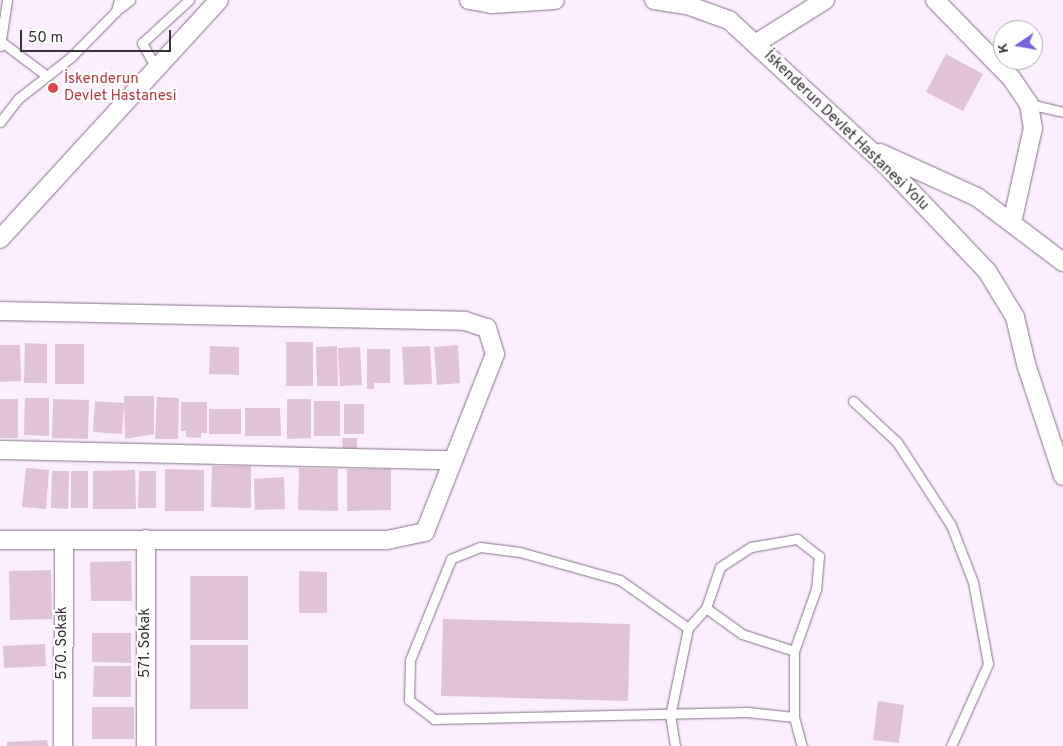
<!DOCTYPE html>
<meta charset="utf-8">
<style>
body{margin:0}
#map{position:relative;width:1063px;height:746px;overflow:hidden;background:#fbeefd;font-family:Overpass,sans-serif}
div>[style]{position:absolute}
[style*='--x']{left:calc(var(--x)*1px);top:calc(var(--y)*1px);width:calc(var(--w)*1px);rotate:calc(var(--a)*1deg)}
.building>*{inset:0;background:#e0c3d4}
.roads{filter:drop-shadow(0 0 1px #857289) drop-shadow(0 0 1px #857289)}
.service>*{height:9px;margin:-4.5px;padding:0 4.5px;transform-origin:4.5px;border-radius:4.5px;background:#fff}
.minor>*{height:18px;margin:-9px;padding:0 9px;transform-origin:9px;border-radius:9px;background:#fff}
.dots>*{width:14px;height:14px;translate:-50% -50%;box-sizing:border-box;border:2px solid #fff;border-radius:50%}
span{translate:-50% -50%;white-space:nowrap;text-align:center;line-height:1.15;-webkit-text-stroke:4.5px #fff;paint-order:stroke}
.health-label{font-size:15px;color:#be3a42}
.left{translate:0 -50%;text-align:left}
.street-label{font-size:15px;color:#39313a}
.north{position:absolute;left:993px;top:20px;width:50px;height:50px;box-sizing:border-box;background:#fff;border:1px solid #b0adb0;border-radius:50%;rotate:258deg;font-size:14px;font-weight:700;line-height:20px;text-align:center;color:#39313a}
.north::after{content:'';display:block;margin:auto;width:18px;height:22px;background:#7964df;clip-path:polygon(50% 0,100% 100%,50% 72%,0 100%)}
.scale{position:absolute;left:20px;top:30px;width:151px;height:22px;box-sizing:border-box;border:2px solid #39313a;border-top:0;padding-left:6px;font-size:15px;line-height:18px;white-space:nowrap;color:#39313a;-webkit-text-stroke:4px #fff;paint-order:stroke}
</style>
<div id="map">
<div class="building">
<div style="clip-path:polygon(946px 54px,983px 74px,963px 111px,926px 92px)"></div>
<div style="clip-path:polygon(286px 342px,313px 342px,313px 386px,286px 386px)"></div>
<div style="clip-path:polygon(25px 343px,47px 344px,47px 383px,24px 383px)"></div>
<div style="clip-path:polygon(55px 344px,84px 344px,84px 384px,55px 384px)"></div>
<div style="clip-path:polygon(0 345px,20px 345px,21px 381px,0 382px)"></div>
<div style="clip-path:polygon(458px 345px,460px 383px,437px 385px,434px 347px)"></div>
<div style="clip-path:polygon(210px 346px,239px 347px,239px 375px,209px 374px)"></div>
<div style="clip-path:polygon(337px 346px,338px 386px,317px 386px,316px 347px)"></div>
<div style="clip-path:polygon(430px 346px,432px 384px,404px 385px,402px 347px)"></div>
<div style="clip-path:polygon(360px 347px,362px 385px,340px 386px,338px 348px)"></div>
<div style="clip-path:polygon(367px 349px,390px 349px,390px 383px,374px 383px,374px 389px,367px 389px)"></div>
<div style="clip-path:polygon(124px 396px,154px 396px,154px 434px,125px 439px)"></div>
<div style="clip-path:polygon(157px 397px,179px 398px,178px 439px,155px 439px)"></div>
<div style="clip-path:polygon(25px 398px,49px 398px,49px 436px,24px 435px)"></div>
<div style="clip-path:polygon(0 399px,18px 399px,18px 438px,0 438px)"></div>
<div style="clip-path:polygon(53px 399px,89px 400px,88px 439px,52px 438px)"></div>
<div style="clip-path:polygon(287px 399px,311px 399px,311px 438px,287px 439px)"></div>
<div style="clip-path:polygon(95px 401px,124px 403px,122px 434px,93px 432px)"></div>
<div style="clip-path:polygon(314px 401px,340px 401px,340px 436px,314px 436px)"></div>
<div style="clip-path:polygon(181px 402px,207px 402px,207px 433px,201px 433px,201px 438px,186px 437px,186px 431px,181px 431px)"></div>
<div style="clip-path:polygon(344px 404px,364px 404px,364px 434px,344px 434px)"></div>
<div style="clip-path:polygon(245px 408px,280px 408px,281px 436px,245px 436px)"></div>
<div style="clip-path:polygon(209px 409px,241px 409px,241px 434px,209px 434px)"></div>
<div style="clip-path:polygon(342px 438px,357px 438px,357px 451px,343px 451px)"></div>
<div style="clip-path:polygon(212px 466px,251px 466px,251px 508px,211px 507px)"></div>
<div style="clip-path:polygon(26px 468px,49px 470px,46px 509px,22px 507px)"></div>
<div style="clip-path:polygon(299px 468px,338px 469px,338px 511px,298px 510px)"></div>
<div style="clip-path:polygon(165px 469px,204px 470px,204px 511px,165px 511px)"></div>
<div style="clip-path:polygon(347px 469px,391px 469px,391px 510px,347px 511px)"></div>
<div style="clip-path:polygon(135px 470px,136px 509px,93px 509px,93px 471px)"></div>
<div style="clip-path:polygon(52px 471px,69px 471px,68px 509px,51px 508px)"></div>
<div style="clip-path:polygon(71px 471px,88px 471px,88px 508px,71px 508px)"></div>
<div style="clip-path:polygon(139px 471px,156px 471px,156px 508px,138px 508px)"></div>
<div style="clip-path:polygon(284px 477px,285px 509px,255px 510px,254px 479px)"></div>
<div style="clip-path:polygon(131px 561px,132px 601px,91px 601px,90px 562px)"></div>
<div style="clip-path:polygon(51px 570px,52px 619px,10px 620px,9px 571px)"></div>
<div style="clip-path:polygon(299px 571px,327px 572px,327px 613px,299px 613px)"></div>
<div style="clip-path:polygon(190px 576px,248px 576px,248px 640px,190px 640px)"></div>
<div style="clip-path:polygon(443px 619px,630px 624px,628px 701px,441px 696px)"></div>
<div style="clip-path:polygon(92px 633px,131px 633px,131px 663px,92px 662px)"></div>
<div style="clip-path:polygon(45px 644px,46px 666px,4px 668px,3px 646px)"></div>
<div style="clip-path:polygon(190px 645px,248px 645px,248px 709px,190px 709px)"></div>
<div style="clip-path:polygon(94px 666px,131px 666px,131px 697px,93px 697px)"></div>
<div style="clip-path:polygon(878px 701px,904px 705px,899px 743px,873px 740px)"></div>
<div style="clip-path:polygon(92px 707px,134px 707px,134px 739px,92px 739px)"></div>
<div style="clip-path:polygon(47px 740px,48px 746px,7px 746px,7px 742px)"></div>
</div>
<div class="roads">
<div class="service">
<div style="--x:116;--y:11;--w:18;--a:-38"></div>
<div style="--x:3;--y:43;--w:55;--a:36.9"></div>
<div style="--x:0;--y:46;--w:47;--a:-81.3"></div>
<div style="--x:156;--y:68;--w:29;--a:-119"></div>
<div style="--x:142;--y:43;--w:64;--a:-42.5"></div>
<div style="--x:1029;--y:104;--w:35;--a:13"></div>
<div style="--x:0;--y:122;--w:31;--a:-52"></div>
<div style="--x:19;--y:98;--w:66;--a:-38.3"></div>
<div style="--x:71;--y:57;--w:64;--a:-45.6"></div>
<div style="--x:116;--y:11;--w:11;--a:-75"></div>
<div style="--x:853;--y:401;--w:60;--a:43"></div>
<div style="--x:897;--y:442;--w:99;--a:57"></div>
<div style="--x:951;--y:525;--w:61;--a:68.9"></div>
<div style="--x:973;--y:582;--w:83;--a:79.6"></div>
<div style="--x:988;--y:664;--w:90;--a:114.3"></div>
<div style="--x:706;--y:608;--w:44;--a:35.8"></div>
<div style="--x:742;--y:634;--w:55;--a:18.1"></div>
<div style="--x:688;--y:628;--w:83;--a:-144.8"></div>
<div style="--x:620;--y:580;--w:104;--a:-164.4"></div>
<div style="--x:520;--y:552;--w:40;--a:-172.9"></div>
<div style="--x:480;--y:547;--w:31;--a:158"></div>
<div style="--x:451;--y:559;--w:109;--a:112.1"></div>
<div style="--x:410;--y:660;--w:40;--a:91.4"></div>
<div style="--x:409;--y:700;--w:31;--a:37"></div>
<div style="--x:434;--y:719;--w:313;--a:-1.3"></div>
<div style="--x:747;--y:712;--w:47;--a:6.1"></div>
<div style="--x:675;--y:746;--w:30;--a:-99"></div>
<div style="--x:670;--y:716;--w:90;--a:-78.4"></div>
<div style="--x:688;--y:628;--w:27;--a:-48"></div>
<div style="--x:706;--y:608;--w:43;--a:-71.1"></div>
<div style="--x:720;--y:567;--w:37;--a:-33"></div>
<div style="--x:751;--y:547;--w:47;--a:-9.9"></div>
<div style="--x:797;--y:539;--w:28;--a:38"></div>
<div style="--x:819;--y:556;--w:33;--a:95"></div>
<div style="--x:816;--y:589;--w:66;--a:109.5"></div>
<div style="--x:794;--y:651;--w:66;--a:90"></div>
<div style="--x:794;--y:717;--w:30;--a:75"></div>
</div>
<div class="minor">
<div style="--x:469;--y:0;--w:23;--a:10"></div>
<div style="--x:492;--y:4;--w:63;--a:-3.6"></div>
<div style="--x:654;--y:0;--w:33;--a:9"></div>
<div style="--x:687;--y:5;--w:45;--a:19.7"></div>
<div style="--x:729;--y:20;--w:211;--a:42.7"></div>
<div style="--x:884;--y:163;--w:149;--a:46.4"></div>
<div style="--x:987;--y:271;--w:54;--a:58.7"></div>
<div style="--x:1015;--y:317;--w:48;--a:76.8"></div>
<div style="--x:1026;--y:364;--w:118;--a:71.7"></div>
<div style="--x:935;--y:0;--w:110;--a:45.7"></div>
<div style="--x:1012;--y:79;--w:30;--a:56"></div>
<div style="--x:1029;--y:104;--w:24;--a:81"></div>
<div style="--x:1033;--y:128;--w:97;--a:102.5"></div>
<div style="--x:755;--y:44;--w:83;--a:-32.2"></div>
<div style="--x:880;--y:153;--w:107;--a:24.4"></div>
<div style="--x:977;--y:197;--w:108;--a:37.1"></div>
<div style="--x:0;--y:239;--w:324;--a:-47.5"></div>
<div style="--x:0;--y:311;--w:465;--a:1.2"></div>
<div style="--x:465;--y:321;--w:23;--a:18"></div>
<div style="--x:487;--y:328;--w:27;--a:73"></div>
<div style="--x:495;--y:354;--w:191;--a:111.5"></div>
<div style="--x:425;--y:532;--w:40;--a:168"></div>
<div style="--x:386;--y:540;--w:386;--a:180"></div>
<div style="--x:0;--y:450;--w:452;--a:1.3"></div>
<div style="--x:63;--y:746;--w:206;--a:-89.7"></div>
<div style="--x:146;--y:746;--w:207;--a:-90"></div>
</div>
</div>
<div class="dots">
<div style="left:53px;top:88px;background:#e0444e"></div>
</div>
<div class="health-label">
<span class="left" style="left:64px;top:88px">İskenderun<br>Devlet Hastanesi</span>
</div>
<div class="street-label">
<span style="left:846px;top:131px;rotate:44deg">İskenderun Devlet Hastanesi Yolu</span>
<span style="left:63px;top:643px;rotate:-90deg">570. Sokak</span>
<span style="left:146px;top:643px;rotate:-90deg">571. Sokak</span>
</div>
<div class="north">K</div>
<div class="scale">50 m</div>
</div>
